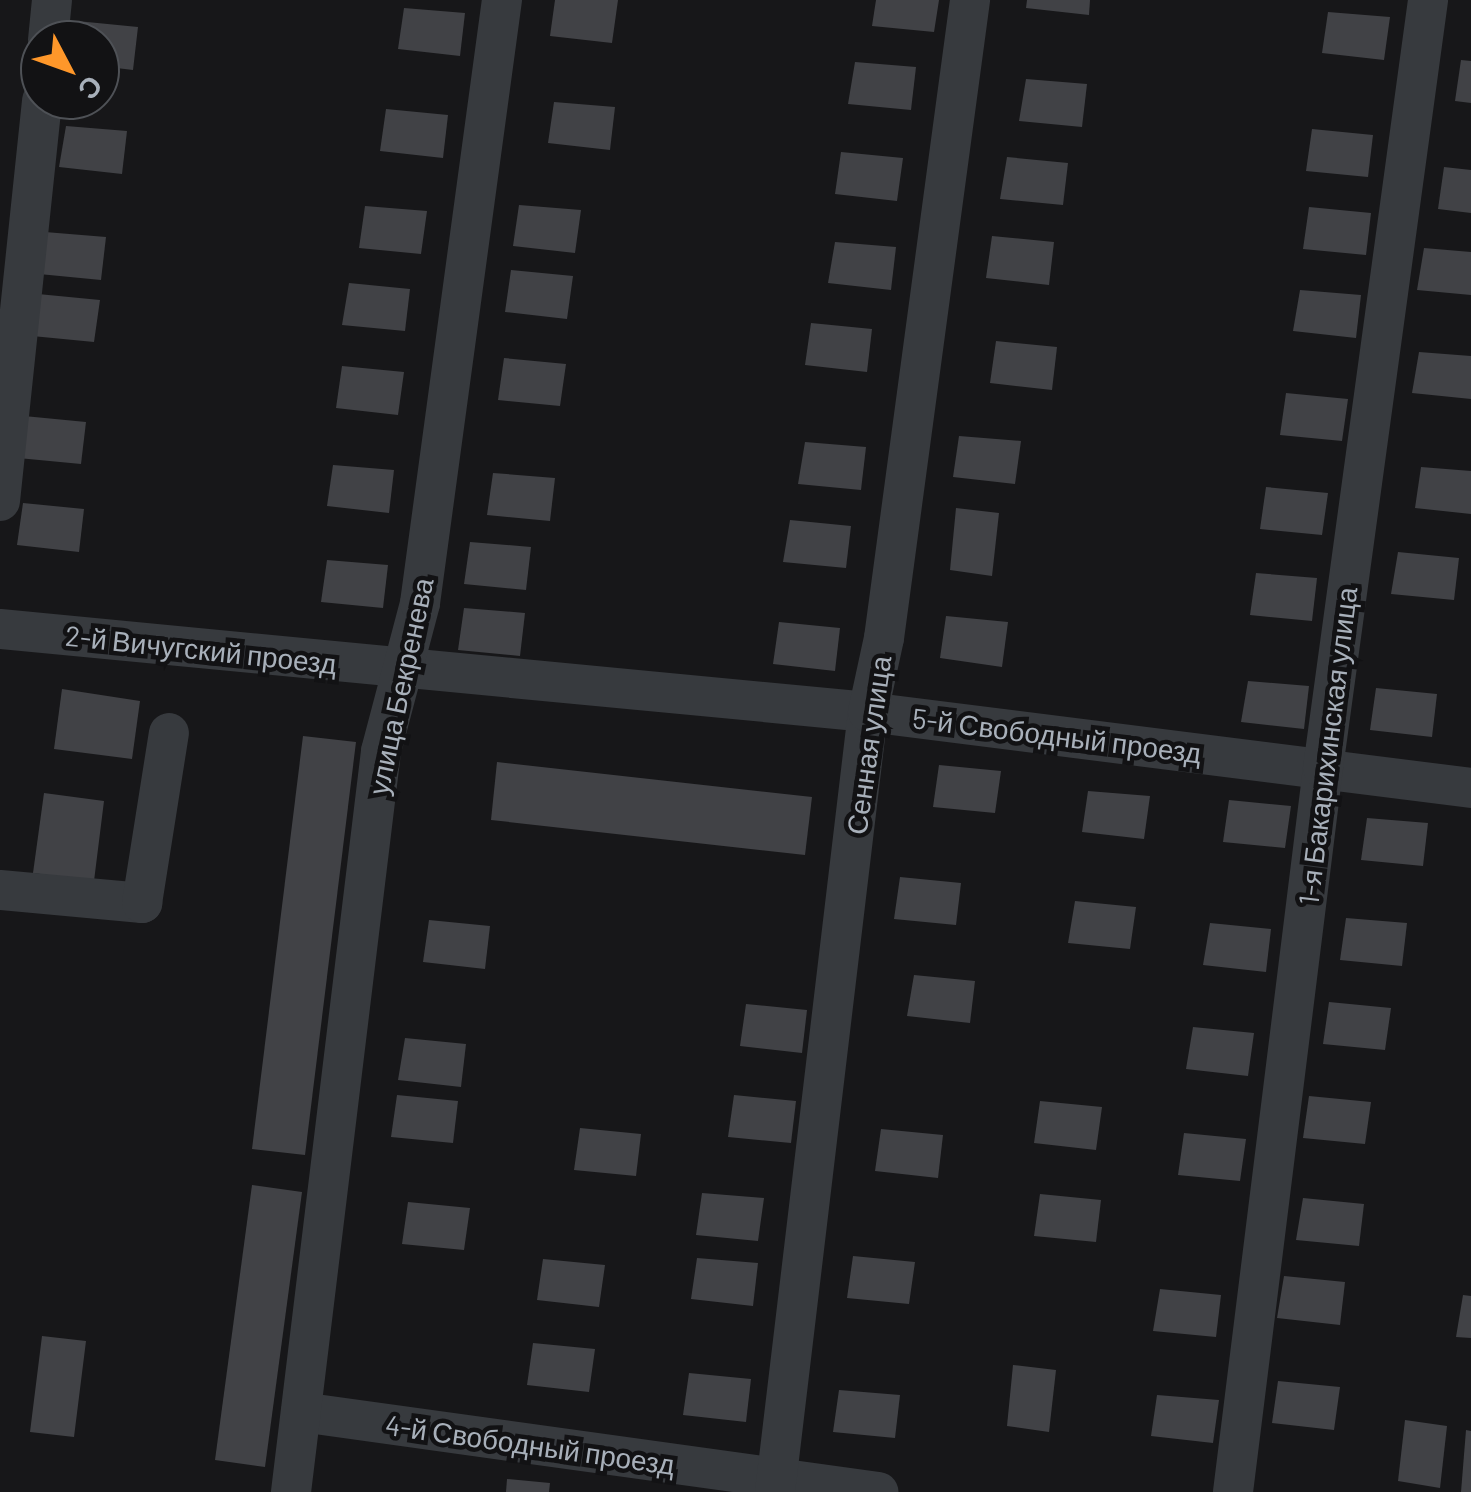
<!DOCTYPE html>
<meta charset="utf-8">
<style>
body{margin:0}
#map{position:relative;width:1471px;height:1492px;overflow:hidden;background:#171719;font-family:Barlow,sans-serif}
div>[style]{position:absolute}
[style*='--x']{left:calc(var(--x)*1px);top:calc(var(--y)*1px);width:calc(var(--w)*1px);rotate:calc(var(--a)*1deg)}
.building>*{inset:0;background:#414246}
.minor>*{height:40px;margin:-20px;padding:0 20px;transform-origin:20px;border-radius:20px;background:#373a3e}
span{translate:-50% -50%;white-space:nowrap;text-align:center;line-height:1.15;-webkit-text-stroke:9px #121214;paint-order:stroke}
.street-label{font-size:28px;color:#a8b0ba}
.north{position:absolute;left:20px;top:20px;width:100px;height:100px;box-sizing:border-box;background:#121214;border:2px solid #4e5156;border-radius:50%;rotate:131deg;font-size:28px;font-weight:700;line-height:40px;text-align:center;color:#a8b0ba}
.north::after{content:'';display:block;margin:auto;width:35px;height:45px;background:#fe972a;clip-path:polygon(50% 0,100% 100%,50% 72%,0 100%)}
</style>
<div id="map">
<div class="building">
<div style="clip-path:polygon(555px 0,618px 0,612px 43px,550px 36px)"></div>
<div style="clip-path:polygon(876px 0,939px 0,934px 32px,872px 26px)"></div>
<div style="clip-path:polygon(1027px 0,1090px 0,1089px 15px,1026px 8px)"></div>
<div style="clip-path:polygon(404px 8px,465px 13px,460px 56px,398px 49px)"></div>
<div style="clip-path:polygon(1328px 12px,1390px 17px,1384px 60px,1322px 53px)"></div>
<div style="clip-path:polygon(77px 21px,138px 27px,133px 70px,100px 66px,100px 40px,74px 40px)"></div>
<div style="clip-path:polygon(1461px 60px,1471px 61px,1471px 103px,1455px 101px)"></div>
<div style="clip-path:polygon(855px 62px,916px 67px,911px 110px,848px 104px)"></div>
<div style="clip-path:polygon(1026px 79px,1087px 84px,1082px 127px,1019px 121px)"></div>
<div style="clip-path:polygon(554px 102px,615px 107px,610px 150px,548px 143px)"></div>
<div style="clip-path:polygon(386px 109px,448px 115px,443px 158px,380px 151px)"></div>
<div style="clip-path:polygon(66px 126px,127px 131px,122px 174px,59px 167px)"></div>
<div style="clip-path:polygon(1312px 129px,1373px 135px,1368px 177px,1306px 171px)"></div>
<div style="clip-path:polygon(841px 152px,903px 158px,897px 201px,835px 194px)"></div>
<div style="clip-path:polygon(1007px 157px,1068px 163px,1063px 205px,1000px 199px)"></div>
<div style="clip-path:polygon(1444px 167px,1471px 170px,1471px 213px,1438px 209px)"></div>
<div style="clip-path:polygon(519px 205px,581px 210px,575px 253px,513px 246px)"></div>
<div style="clip-path:polygon(365px 206px,427px 211px,421px 254px,359px 248px)"></div>
<div style="clip-path:polygon(1309px 207px,1371px 213px,1366px 255px,1303px 249px)"></div>
<div style="clip-path:polygon(45px 232px,106px 237px,101px 280px,39px 274px)"></div>
<div style="clip-path:polygon(992px 236px,1054px 242px,1049px 285px,986px 278px)"></div>
<div style="clip-path:polygon(835px 242px,896px 247px,891px 290px,828px 283px)"></div>
<div style="clip-path:polygon(1424px 248px,1471px 252px,1471px 295px,1417px 290px)"></div>
<div style="clip-path:polygon(511px 270px,573px 276px,567px 319px,505px 312px)"></div>
<div style="clip-path:polygon(349px 283px,410px 289px,405px 331px,342px 325px)"></div>
<div style="clip-path:polygon(1300px 290px,1361px 295px,1356px 338px,1293px 331px)"></div>
<div style="clip-path:polygon(38px 294px,100px 300px,94px 342px,32px 336px)"></div>
<div style="clip-path:polygon(811px 323px,872px 329px,867px 372px,805px 365px)"></div>
<div style="clip-path:polygon(996px 341px,1057px 347px,1052px 390px,990px 383px)"></div>
<div style="clip-path:polygon(1419px 352px,1471px 356px,1471px 399px,1412px 393px)"></div>
<div style="clip-path:polygon(504px 358px,566px 364px,560px 406px,498px 400px)"></div>
<div style="clip-path:polygon(342px 366px,404px 372px,398px 415px,336px 408px)"></div>
<div style="clip-path:polygon(1286px 393px,1348px 399px,1342px 441px,1280px 435px)"></div>
<div style="clip-path:polygon(24px 416px,86px 422px,81px 464px,18px 458px)"></div>
<div style="clip-path:polygon(959px 436px,1021px 441px,1015px 484px,953px 477px)"></div>
<div style="clip-path:polygon(805px 442px,866px 447px,861px 490px,798px 484px)"></div>
<div style="clip-path:polygon(333px 465px,394px 470px,389px 513px,327px 506px)"></div>
<div style="clip-path:polygon(1421px 467px,1471px 471px,1471px 514px,1415px 508px)"></div>
<div style="clip-path:polygon(493px 473px,555px 478px,550px 521px,487px 515px)"></div>
<div style="clip-path:polygon(1266px 487px,1328px 493px,1322px 535px,1260px 529px)"></div>
<div style="clip-path:polygon(23px 503px,84px 509px,79px 552px,17px 545px)"></div>
<div style="clip-path:polygon(956px 508px,999px 513px,992px 576px,950px 570px)"></div>
<div style="clip-path:polygon(790px 520px,851px 526px,846px 568px,783px 562px)"></div>
<div style="clip-path:polygon(470px 542px,531px 547px,526px 590px,464px 584px)"></div>
<div style="clip-path:polygon(1398px 552px,1459px 558px,1454px 600px,1391px 594px)"></div>
<div style="clip-path:polygon(327px 560px,388px 565px,383px 608px,321px 602px)"></div>
<div style="clip-path:polygon(1256px 573px,1317px 578px,1312px 621px,1250px 615px)"></div>
<div style="clip-path:polygon(464px 608px,525px 613px,520px 656px,458px 650px)"></div>
<div style="clip-path:polygon(946px 616px,1008px 622px,1002px 667px,940px 658px)"></div>
<div style="clip-path:polygon(779px 622px,840px 628px,835px 671px,773px 664px)"></div>
<div style="clip-path:polygon(1248px 681px,1309px 686px,1304px 729px,1241px 722px)"></div>
<div style="clip-path:polygon(1376px 688px,1437px 694px,1432px 737px,1370px 730px)"></div>
<div style="clip-path:polygon(62px 689px,140px 701px,132px 759px,54px 749px)"></div>
<div style="clip-path:polygon(303px 736px,356px 742px,305px 1155px,252px 1149px)"></div>
<div style="clip-path:polygon(497px 762px,812px 797px,805px 855px,491px 820px)"></div>
<div style="clip-path:polygon(939px 765px,1001px 771px,995px 813px,933px 807px)"></div>
<div style="clip-path:polygon(1088px 791px,1150px 796px,1144px 839px,1082px 832px)"></div>
<div style="clip-path:polygon(44px 793px,104px 801px,94px 881px,33px 873px)"></div>
<div style="clip-path:polygon(1229px 800px,1291px 806px,1285px 848px,1223px 842px)"></div>
<div style="clip-path:polygon(1367px 818px,1428px 823px,1423px 866px,1361px 860px)"></div>
<div style="clip-path:polygon(900px 877px,961px 883px,956px 925px,894px 919px)"></div>
<div style="clip-path:polygon(1075px 901px,1136px 907px,1130px 949px,1068px 943px)"></div>
<div style="clip-path:polygon(1346px 918px,1407px 923px,1402px 966px,1340px 960px)"></div>
<div style="clip-path:polygon(429px 920px,490px 926px,485px 969px,423px 962px)"></div>
<div style="clip-path:polygon(1210px 923px,1271px 929px,1266px 972px,1203px 965px)"></div>
<div style="clip-path:polygon(914px 975px,975px 981px,970px 1023px,907px 1016px)"></div>
<div style="clip-path:polygon(1329px 1002px,1391px 1008px,1385px 1050px,1323px 1044px)"></div>
<div style="clip-path:polygon(746px 1004px,807px 1010px,802px 1053px,740px 1046px)"></div>
<div style="clip-path:polygon(1193px 1027px,1254px 1033px,1248px 1076px,1186px 1069px)"></div>
<div style="clip-path:polygon(405px 1038px,466px 1044px,461px 1087px,398px 1080px)"></div>
<div style="clip-path:polygon(397px 1095px,458px 1101px,453px 1143px,391px 1137px)"></div>
<div style="clip-path:polygon(734px 1095px,796px 1101px,791px 1143px,728px 1137px)"></div>
<div style="clip-path:polygon(1309px 1096px,1371px 1102px,1365px 1144px,1303px 1138px)"></div>
<div style="clip-path:polygon(1040px 1101px,1102px 1107px,1096px 1150px,1034px 1143px)"></div>
<div style="clip-path:polygon(580px 1128px,641px 1134px,636px 1176px,574px 1170px)"></div>
<div style="clip-path:polygon(881px 1129px,943px 1135px,938px 1178px,875px 1171px)"></div>
<div style="clip-path:polygon(1184px 1133px,1246px 1139px,1240px 1181px,1178px 1175px)"></div>
<div style="clip-path:polygon(252px 1185px,302px 1192px,265px 1467px,215px 1460px)"></div>
<div style="clip-path:polygon(702px 1193px,764px 1198px,758px 1241px,696px 1235px)"></div>
<div style="clip-path:polygon(1040px 1194px,1101px 1200px,1096px 1242px,1034px 1236px)"></div>
<div style="clip-path:polygon(1303px 1198px,1364px 1204px,1359px 1246px,1296px 1240px)"></div>
<div style="clip-path:polygon(408px 1202px,470px 1208px,464px 1250px,402px 1244px)"></div>
<div style="clip-path:polygon(853px 1256px,915px 1262px,909px 1304px,847px 1298px)"></div>
<div style="clip-path:polygon(697px 1258px,758px 1263px,753px 1306px,691px 1299px)"></div>
<div style="clip-path:polygon(543px 1259px,605px 1265px,599px 1307px,537px 1300px)"></div>
<div style="clip-path:polygon(1284px 1276px,1345px 1282px,1340px 1325px,1277px 1318px)"></div>
<div style="clip-path:polygon(1160px 1289px,1221px 1295px,1216px 1337px,1153px 1331px)"></div>
<div style="clip-path:polygon(1463px 1295px,1471px 1296px,1471px 1338px,1456px 1337px)"></div>
<div style="clip-path:polygon(42px 1336px,86px 1341px,74px 1437px,30px 1432px)"></div>
<div style="clip-path:polygon(533px 1343px,595px 1349px,589px 1392px,527px 1385px)"></div>
<div style="clip-path:polygon(1013px 1365px,1056px 1370px,1049px 1432px,1007px 1426px)"></div>
<div style="clip-path:polygon(689px 1373px,751px 1379px,746px 1422px,683px 1415px)"></div>
<div style="clip-path:polygon(1278px 1381px,1340px 1387px,1334px 1430px,1272px 1423px)"></div>
<div style="clip-path:polygon(839px 1390px,900px 1395px,895px 1438px,833px 1432px)"></div>
<div style="clip-path:polygon(1157px 1395px,1219px 1400px,1213px 1443px,1151px 1436px)"></div>
<div style="clip-path:polygon(1405px 1420px,1447px 1426px,1440px 1488px,1398px 1481px)"></div>
<div style="clip-path:polygon(1466px 1430px,1471px 1431px,1471px 1492px,1461px 1492px)"></div>
<div style="clip-path:polygon(507px 1479px,550px 1483px,549px 1492px,506px 1492px)"></div>
</div>
<div class="minor">
<div style="--x:48;--y:40;--w:40;--a:-84.3"></div>
<div style="--x:0;--y:501;--w:403;--a:-84"></div>
<div style="--x:0;--y:629;--w:872;--a:5.46"></div>
<div style="--x:868;--y:712;--w:608;--a:7.18"></div>
<div style="--x:0;--y:890;--w:143;--a:5.2"></div>
<div style="--x:142;--y:903;--w:172;--a:-81"></div>
<div style="--x:301;--y:1412;--w:583;--a:7.89"></div>
<div style="--x:291;--y:1492;--w:746;--a:-83.07"></div>
<div style="--x:381;--y:751;--w:153;--a:-75.2"></div>
<div style="--x:420;--y:603;--w:609;--a:-82.26"></div>
<div style="--x:775;--y:1492;--w:786;--a:-83.2"></div>
<div style="--x:868;--y:712;--w:76;--a:-77.8"></div>
<div style="--x:884;--y:638;--w:644;--a:-82.32"></div>
<div style="--x:1233;--y:1492;--w:730;--a:-82.91"></div>
<div style="--x:1323;--y:768;--w:775;--a:-82.21"></div>
</div>
<div class="street-label">
<span style="left:201px;top:649px;rotate:6deg">2-й Вичугский проезд</span>
<span style="left:400px;top:686px;rotate:-78deg">улица Бекренева</span>
<span style="left:1057px;top:735px;rotate:7deg">5-й Свободный проезд</span>
<span style="left:868px;top:745px;rotate:-82deg">Сенная улица</span>
<span style="left:1327px;top:746px;rotate:-83deg">1-я Бакарихинская улица</span>
<span style="left:530px;top:1444px;rotate:8deg">4-й Свободный проезд</span>
</div>
<div class="north">С</div>
</div>
